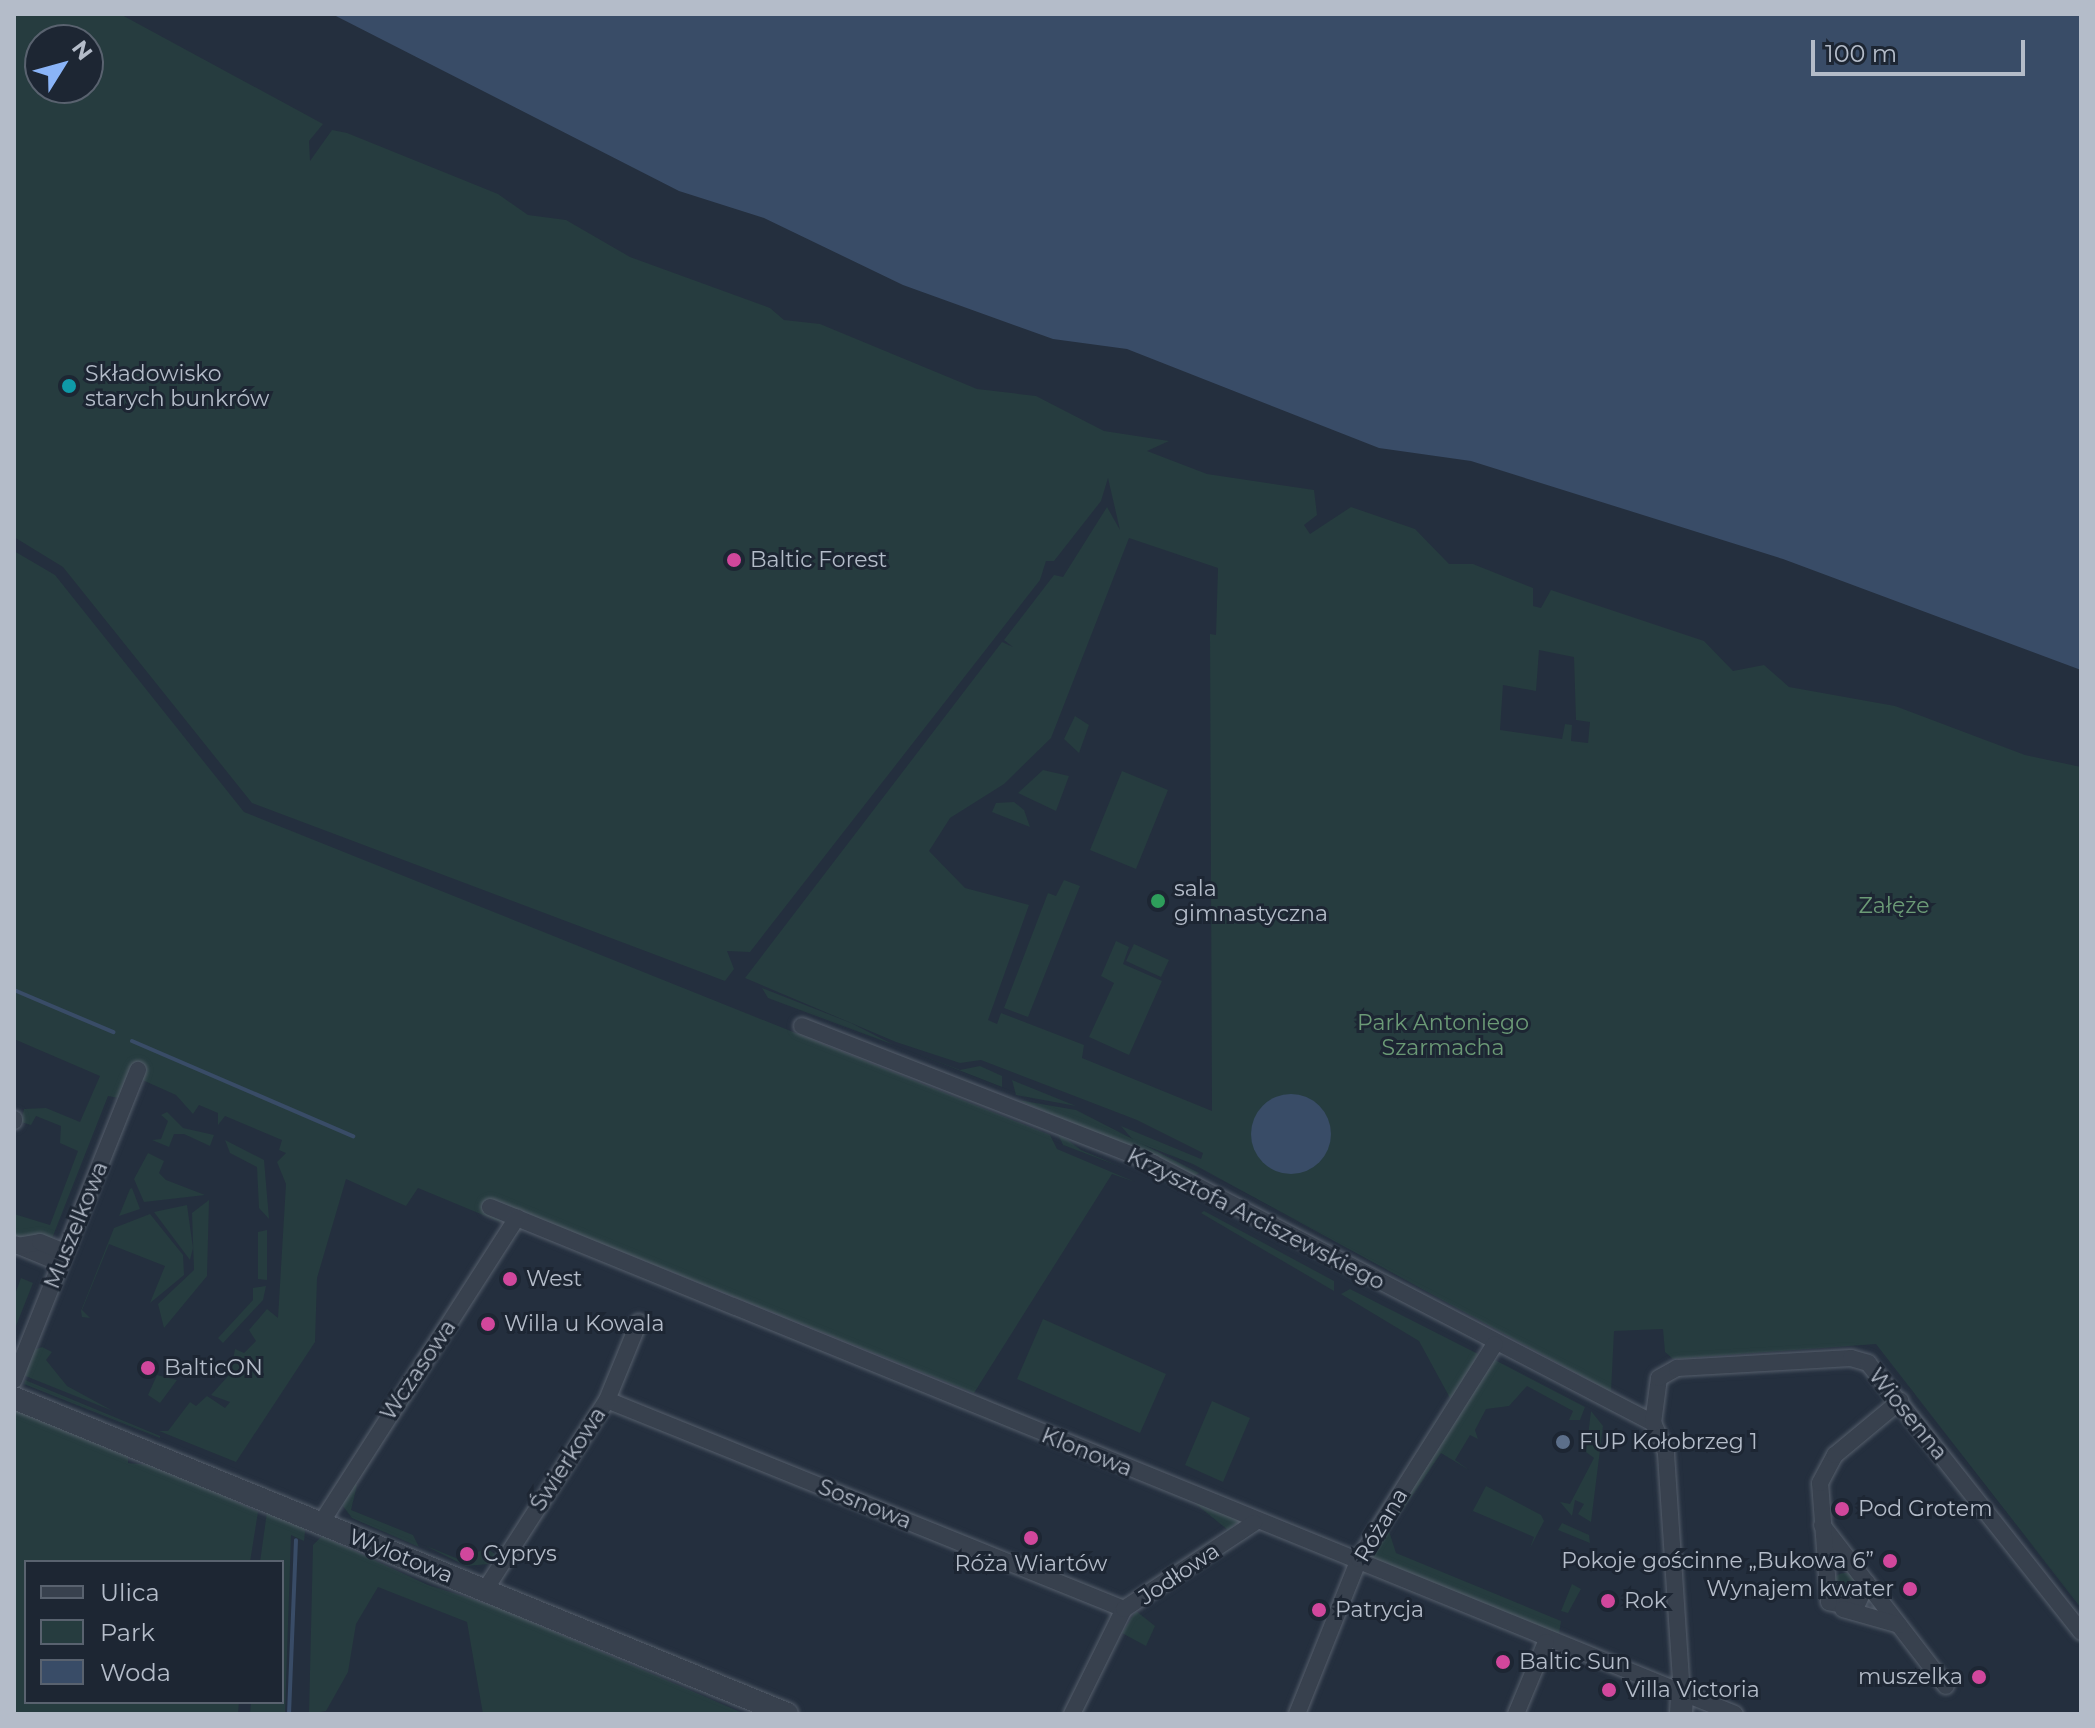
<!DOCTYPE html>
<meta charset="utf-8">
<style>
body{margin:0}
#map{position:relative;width:2095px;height:1728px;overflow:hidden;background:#242f3e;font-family:Montserrat,sans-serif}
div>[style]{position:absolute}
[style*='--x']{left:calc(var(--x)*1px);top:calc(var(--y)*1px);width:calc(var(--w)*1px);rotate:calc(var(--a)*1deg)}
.green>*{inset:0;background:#263c3f}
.round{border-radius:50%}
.water>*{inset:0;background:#394c67}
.stream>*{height:4px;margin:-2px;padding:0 2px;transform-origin:2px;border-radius:2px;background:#394c67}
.roads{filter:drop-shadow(0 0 2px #565f6c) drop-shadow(0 0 2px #565f6c)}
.minor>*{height:16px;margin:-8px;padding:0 8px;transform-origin:8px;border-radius:8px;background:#38414e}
.tertiary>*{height:22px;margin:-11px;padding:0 11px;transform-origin:11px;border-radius:11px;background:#38414e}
.dots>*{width:22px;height:22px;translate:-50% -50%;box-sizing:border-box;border:4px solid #1d2633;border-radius:50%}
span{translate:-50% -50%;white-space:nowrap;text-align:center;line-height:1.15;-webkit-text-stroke:6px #1d2633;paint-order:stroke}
.poi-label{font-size:22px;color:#b4bcc9}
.left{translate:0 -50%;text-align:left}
.right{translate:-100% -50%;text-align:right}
.park-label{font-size:22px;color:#6b9a76}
.street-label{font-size:22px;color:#b4bcc9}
.frame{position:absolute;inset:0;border:16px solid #b4bcc9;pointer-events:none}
.legend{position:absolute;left:24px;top:1560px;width:260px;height:144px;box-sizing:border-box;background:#1d2633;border:2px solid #59626f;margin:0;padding:10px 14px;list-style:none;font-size:24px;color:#b4bcc9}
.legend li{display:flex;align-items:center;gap:16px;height:40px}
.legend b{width:40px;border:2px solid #59626f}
.north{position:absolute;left:24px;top:24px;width:80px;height:80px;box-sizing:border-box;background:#1d2633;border:2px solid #59626f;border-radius:50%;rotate:53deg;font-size:22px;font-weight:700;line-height:32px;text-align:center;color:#b4bcc9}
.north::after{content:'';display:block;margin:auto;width:28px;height:36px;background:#8ab4f8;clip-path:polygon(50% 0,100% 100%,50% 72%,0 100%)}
.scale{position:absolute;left:1811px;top:40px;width:214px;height:36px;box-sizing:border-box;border:4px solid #b4bcc9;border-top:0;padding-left:10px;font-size:24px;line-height:28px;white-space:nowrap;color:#b4bcc9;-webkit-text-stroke:6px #1d2633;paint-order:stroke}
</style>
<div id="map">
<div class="green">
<div style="clip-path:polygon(evenodd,14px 14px,120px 14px,323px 124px,309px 141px,310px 161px,332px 130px,347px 133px,498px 194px,528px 215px,566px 220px,630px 257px,770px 308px,784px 320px,820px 324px,977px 389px,1036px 396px,1104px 431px,1169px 441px,1147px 451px,1207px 474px,1314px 490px,1317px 515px,1304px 525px,1310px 534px,1351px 507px,1415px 529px,1449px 564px,1473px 564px,1533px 588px,1533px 606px,1541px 608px,1551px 590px,1704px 641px,1733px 671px,1764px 665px,1789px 687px,1895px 706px,2025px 755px,2081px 767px,2081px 1608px,1876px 1344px,1673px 1359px,1665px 1352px,1663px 1329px,1614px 1331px,1611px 1392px,1193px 1164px,1134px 1141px,1121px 1126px,1201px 1159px,1203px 1153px,1137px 1120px,981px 1060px,960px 1063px,896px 1042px,745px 978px,1002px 642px,1013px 647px,1004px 640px,1054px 575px,1063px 577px,1107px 507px,1120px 530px,1108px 478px,1101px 501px,1054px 561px,1046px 561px,1040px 580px,750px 952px,727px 951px,734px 969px,725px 981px,252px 803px,63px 567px,14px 537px,14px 14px,40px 40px,88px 40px,88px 88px,40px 88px,40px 40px,14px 14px,1129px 538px,1218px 568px,1216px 635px,1210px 634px,1212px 1111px,1082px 1058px,1084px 1045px,1001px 1013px,997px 1024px,988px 1020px,1029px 905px,965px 888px,929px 851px,950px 818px,1004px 784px,1051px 738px,1129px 538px,14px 14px,1539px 650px,1574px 657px,1576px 720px,1590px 722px,1588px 743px,1571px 741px,1572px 725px,1565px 724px,1562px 739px,1500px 730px,1503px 685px,1536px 691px,1539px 650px)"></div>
<div style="clip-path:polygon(14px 551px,55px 575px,244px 812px,1050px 1135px,1057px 1149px,1135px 1182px,1112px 1174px,974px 1393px,510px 1207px,500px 1222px,418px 1188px,406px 1206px,346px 1179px,317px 1278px,315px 1342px,236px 1462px,159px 1431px,168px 1431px,190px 1402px,196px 1406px,207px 1396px,225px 1408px,230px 1402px,211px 1395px,229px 1375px,222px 1367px,231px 1370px,235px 1349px,244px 1353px,256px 1341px,249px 1330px,267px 1309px,278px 1318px,286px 1184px,277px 1162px,286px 1153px,279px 1150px,282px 1140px,225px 1116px,218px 1125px,218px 1113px,199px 1105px,193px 1114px,176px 1095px,129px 1074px,119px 1098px,108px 1096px,51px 1241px,14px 1236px,14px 1214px,50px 1225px,78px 1151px,60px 1143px,61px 1126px,36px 1116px,31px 1125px,21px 1122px,24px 1109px,46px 1108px,80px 1122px,100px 1076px,14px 1039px)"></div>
<div style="clip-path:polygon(1075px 716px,1089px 725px,1079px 753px,1064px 739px)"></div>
<div style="clip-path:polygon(1043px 770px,1069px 776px,1056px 811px,1018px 793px)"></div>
<div style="clip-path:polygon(1122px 771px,1168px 790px,1136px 869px,1090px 850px)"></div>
<div style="clip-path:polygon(1014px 802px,1024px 810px,1030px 827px,992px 812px,996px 803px)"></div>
<div style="clip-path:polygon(1064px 880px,1080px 886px,1028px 1017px,1004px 1008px,1048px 893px,1056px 896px)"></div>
<div style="clip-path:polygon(1116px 941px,1129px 947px,1123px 964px,1162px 981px,1129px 1055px,1089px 1037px,1114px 983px,1101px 976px)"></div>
<div style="clip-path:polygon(1134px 944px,1169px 960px,1161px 977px,1126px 961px)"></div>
<div style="clip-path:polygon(762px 988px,851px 1023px,894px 1045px,768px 998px)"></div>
<div style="clip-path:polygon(905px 1049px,960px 1070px,980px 1066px,1002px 1076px,1002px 1087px)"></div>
<div style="clip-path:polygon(1012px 1080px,1076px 1106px,1016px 1095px)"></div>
<div style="clip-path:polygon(1018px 1100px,1076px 1110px,1199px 1173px,1194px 1176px)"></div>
<div style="clip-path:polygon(167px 1112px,183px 1128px,214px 1135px,210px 1146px,184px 1134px,174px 1134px,169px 1147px,152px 1140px,161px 1139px,168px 1121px,161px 1115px)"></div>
<div style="clip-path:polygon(1057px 1132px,1081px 1150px,1121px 1167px,1063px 1145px)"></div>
<div style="clip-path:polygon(225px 1140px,264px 1160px,269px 1219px,259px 1208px,257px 1167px,230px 1153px)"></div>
<div style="clip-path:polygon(148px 1153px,164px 1161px,159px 1173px,166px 1180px,205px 1195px,144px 1202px,134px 1179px)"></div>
<div style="clip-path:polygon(132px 1188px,140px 1209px,119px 1216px,130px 1189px)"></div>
<div style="clip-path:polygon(209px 1200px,207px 1276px,164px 1328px,158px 1304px,194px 1270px,192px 1213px)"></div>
<div style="clip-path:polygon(187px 1205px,193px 1248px,190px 1260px,154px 1212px)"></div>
<div style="clip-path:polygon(1204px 1211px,1334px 1281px,1334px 1291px,1201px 1213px)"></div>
<div style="clip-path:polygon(150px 1214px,183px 1255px,184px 1275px,150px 1303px,165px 1266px,109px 1244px,82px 1310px,90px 1318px,82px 1317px,81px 1311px,114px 1228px)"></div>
<div style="clip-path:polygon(267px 1230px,267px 1280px,258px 1279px,258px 1232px)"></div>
<div style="clip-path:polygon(21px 1278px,33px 1283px,14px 1331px,14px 1297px)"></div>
<div style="clip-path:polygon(266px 1286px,263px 1300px,223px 1343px,218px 1338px,253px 1300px,253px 1288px)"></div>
<div style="clip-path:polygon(1350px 1289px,1478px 1354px,1457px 1395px,1450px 1398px,1419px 1341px,1341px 1294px)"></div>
<div style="clip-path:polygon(1043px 1319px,1166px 1374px,1140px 1433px,1017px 1379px)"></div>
<div style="clip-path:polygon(42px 1347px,52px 1352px,46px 1360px,67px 1386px,113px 1411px,23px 1375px,33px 1350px)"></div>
<div style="clip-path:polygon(1493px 1359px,1585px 1407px,1580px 1420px,1569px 1420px,1573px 1411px,1527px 1386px,1509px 1406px,1486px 1409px,1475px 1430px,1478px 1439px,1470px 1435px,1455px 1460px,1469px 1470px,1441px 1453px,1393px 1524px,1388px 1520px)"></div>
<div style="clip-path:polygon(157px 1375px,177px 1380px,160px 1403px,148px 1395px)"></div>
<div style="clip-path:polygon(25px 1380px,160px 1436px,160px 1438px,24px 1384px)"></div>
<div style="clip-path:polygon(1212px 1401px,1250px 1418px,1223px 1482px,1185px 1465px)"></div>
<div style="clip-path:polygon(14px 1405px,128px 1456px,128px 1463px,162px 1466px,258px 1512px,250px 1562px,26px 1562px,26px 1702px,239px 1702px,238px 1714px,14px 1714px)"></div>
<div style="clip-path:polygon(1591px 1411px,1603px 1426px,1591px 1522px,1578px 1514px,1584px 1504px,1575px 1500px,1572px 1516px,1560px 1502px,1570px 1504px,1594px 1458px,1586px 1452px)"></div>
<div style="clip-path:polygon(351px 1482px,357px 1485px,351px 1510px,413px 1535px,419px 1547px,352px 1518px,343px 1506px)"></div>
<div style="clip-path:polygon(1486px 1486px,1541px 1515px,1544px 1521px,1530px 1548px,1534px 1537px,1473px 1511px,1467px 1522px)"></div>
<div style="clip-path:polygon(1186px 1496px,1243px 1519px,1228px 1530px)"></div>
<div style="clip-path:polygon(267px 1512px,304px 1523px,305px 1532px,304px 1541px,291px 1535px,285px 1714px,250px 1714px,251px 1702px,282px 1702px,282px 1562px,260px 1562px)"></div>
<div style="clip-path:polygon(1386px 1522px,1396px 1553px,1561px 1621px,1559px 1634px,1369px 1558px)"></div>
<div style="clip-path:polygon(1562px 1523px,1589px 1535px,1590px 1543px,1558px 1530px)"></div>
<div style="clip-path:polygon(322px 1536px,428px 1585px,497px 1607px,745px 1714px,483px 1714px,467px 1622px,378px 1587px,356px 1624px,348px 1672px,326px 1711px,309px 1714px,313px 1545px)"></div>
<div style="clip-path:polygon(424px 1545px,461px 1560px,486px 1548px,495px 1554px,489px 1564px,466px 1566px)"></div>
<div class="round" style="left:1831px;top:1573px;width:28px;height:28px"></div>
<div style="clip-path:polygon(1572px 1584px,1581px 1589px,1568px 1613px,1561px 1611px)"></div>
<div style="clip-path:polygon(1136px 1611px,1155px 1626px,1146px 1646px,1122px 1633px)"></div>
</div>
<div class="water">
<div style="clip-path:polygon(332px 14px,2081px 14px,2081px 670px,1783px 559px,1471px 461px,1379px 448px,1127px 349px,1053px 339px,903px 285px,764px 218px,679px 191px)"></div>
<div class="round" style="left:1251px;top:1094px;width:80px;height:80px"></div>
</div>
<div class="stream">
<div style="--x:14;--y:990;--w:108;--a:23"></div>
<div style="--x:132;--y:1041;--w:241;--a:23.3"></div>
<div style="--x:289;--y:1714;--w:174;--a:-87.7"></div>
</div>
<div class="roads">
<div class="minor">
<div style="--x:802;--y:1026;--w:377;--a:21.3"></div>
<div style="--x:1153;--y:1163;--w:564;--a:27.47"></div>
<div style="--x:14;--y:1119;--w:2;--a:90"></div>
<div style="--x:490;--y:1207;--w:1344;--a:22.16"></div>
<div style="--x:14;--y:1244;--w:50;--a:22.4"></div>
<div style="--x:18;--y:1246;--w:22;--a:-10"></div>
<div style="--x:40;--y:1242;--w:27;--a:22"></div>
<div style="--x:14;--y:1380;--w:334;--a:-68.2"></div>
<div style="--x:607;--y:1400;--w:558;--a:22.01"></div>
<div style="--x:321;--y:1523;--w:363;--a:-57.3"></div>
<div style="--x:1822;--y:1525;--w:203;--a:52.4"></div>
<div style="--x:1867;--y:1583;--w:26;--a:115"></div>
<div style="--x:1856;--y:1607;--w:27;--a:-170"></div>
<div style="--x:1829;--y:1602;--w:119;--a:-94.3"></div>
<div style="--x:1820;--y:1483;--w:32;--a:-62"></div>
<div style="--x:1835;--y:1455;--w:85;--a:-39.7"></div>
<div style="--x:485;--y:1590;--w:226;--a:-57.3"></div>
<div style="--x:607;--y:1400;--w:84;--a:-67.7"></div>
<div style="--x:1843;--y:1609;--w:58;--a:15.9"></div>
<div style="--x:1682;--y:1695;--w:244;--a:-93.8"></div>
<div style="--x:1666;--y:1452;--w:32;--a:-114"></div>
<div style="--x:1653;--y:1423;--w:45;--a:-82.4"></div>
<div style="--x:1659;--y:1378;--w:21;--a:-29"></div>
<div style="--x:1677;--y:1368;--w:174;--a:-3.3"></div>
<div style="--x:1851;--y:1358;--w:18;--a:16"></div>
<div style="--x:1868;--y:1363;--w:343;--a:51.6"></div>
<div style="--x:1072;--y:1714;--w:117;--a:-63.7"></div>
<div style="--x:1124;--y:1609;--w:156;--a:-33.5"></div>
<div style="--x:1297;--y:1714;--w:167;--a:-68.2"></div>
<div style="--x:1359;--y:1559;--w:254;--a:-57.7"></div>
<div style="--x:1516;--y:1714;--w:78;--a:-67.4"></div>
</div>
<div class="tertiary">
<div style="--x:14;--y:1398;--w:835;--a:22.23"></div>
<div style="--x:1681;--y:1714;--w:19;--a:-87"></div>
</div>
</div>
<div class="dots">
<div style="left:69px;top:386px;background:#0f9aa8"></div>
<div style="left:734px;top:560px;background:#d1479c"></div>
<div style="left:1158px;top:901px;background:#2e9e5b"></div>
<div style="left:510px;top:1279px;background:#d1479c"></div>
<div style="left:488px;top:1324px;background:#d1479c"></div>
<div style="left:148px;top:1368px;background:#d1479c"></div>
<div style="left:1563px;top:1442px;background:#5c6f8a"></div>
<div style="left:1842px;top:1509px;background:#d1479c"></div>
<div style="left:1031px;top:1538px;background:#d1479c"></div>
<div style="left:467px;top:1554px;background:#d1479c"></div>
<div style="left:1890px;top:1561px;background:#d1479c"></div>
<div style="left:1910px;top:1589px;background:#d1479c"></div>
<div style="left:1608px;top:1601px;background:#d1479c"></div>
<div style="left:1319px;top:1610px;background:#d1479c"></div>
<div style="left:1503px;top:1662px;background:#d1479c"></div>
<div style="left:1979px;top:1677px;background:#d1479c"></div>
<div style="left:1609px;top:1690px;background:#d1479c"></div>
</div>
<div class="poi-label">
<span class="left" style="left:85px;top:386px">Składowisko<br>starych bunkrów</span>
<span class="left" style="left:750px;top:560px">Baltic Forest</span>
<span class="left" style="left:1174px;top:901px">sala<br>gimnastyczna</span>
<span class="left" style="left:526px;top:1279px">West</span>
<span class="left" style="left:504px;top:1324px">Willa u Kowala</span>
<span class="left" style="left:164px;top:1368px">BalticON</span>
<span class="left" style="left:1579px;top:1442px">FUP Kołobrzeg 1</span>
<span class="left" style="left:1858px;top:1509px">Pod Grotem</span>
<span class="left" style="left:483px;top:1554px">Cyprys</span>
<span class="right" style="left:1874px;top:1561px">Pokoje gościnne „Bukowa 6”</span>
<span style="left:1031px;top:1564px">Róża Wiartów</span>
<span class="right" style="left:1894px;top:1589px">Wynajem kwater</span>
<span class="left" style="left:1624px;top:1601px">Rok</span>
<span class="left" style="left:1335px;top:1610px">Patrycja</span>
<span class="left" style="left:1519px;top:1662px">Baltic Sun</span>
<span class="right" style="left:1963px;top:1677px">muszelka</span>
<span class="left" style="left:1625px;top:1690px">Villa Victoria</span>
</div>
<div class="park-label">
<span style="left:1894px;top:906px">Załęże</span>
<span style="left:1443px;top:1035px">Park Antoniego<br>Szarmacha</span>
</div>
<div class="street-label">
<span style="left:1256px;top:1219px;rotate:27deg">Krzysztofa Arciszewskiego</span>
<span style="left:76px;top:1225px;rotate:-68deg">Muszelkowa</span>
<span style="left:418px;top:1370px;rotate:-56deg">Wczasowa</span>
<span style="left:1908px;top:1414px;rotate:51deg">Wiosenna</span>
<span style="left:1087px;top:1452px;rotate:22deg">Klonowa</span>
<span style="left:568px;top:1459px;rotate:-57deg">Świerkowa</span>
<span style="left:865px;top:1504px;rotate:22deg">Sosnowa</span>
<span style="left:1381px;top:1525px;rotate:-59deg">Różana</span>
<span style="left:401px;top:1556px;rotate:22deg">Wylotowa</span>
<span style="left:1179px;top:1574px;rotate:-34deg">Jodłowa</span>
</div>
<div class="frame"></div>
<ul class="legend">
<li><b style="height:10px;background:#38414e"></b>Ulica</li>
<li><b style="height:22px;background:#263c3f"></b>Park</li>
<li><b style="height:22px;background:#394c67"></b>Woda</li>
</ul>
<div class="north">N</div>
<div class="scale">100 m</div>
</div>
